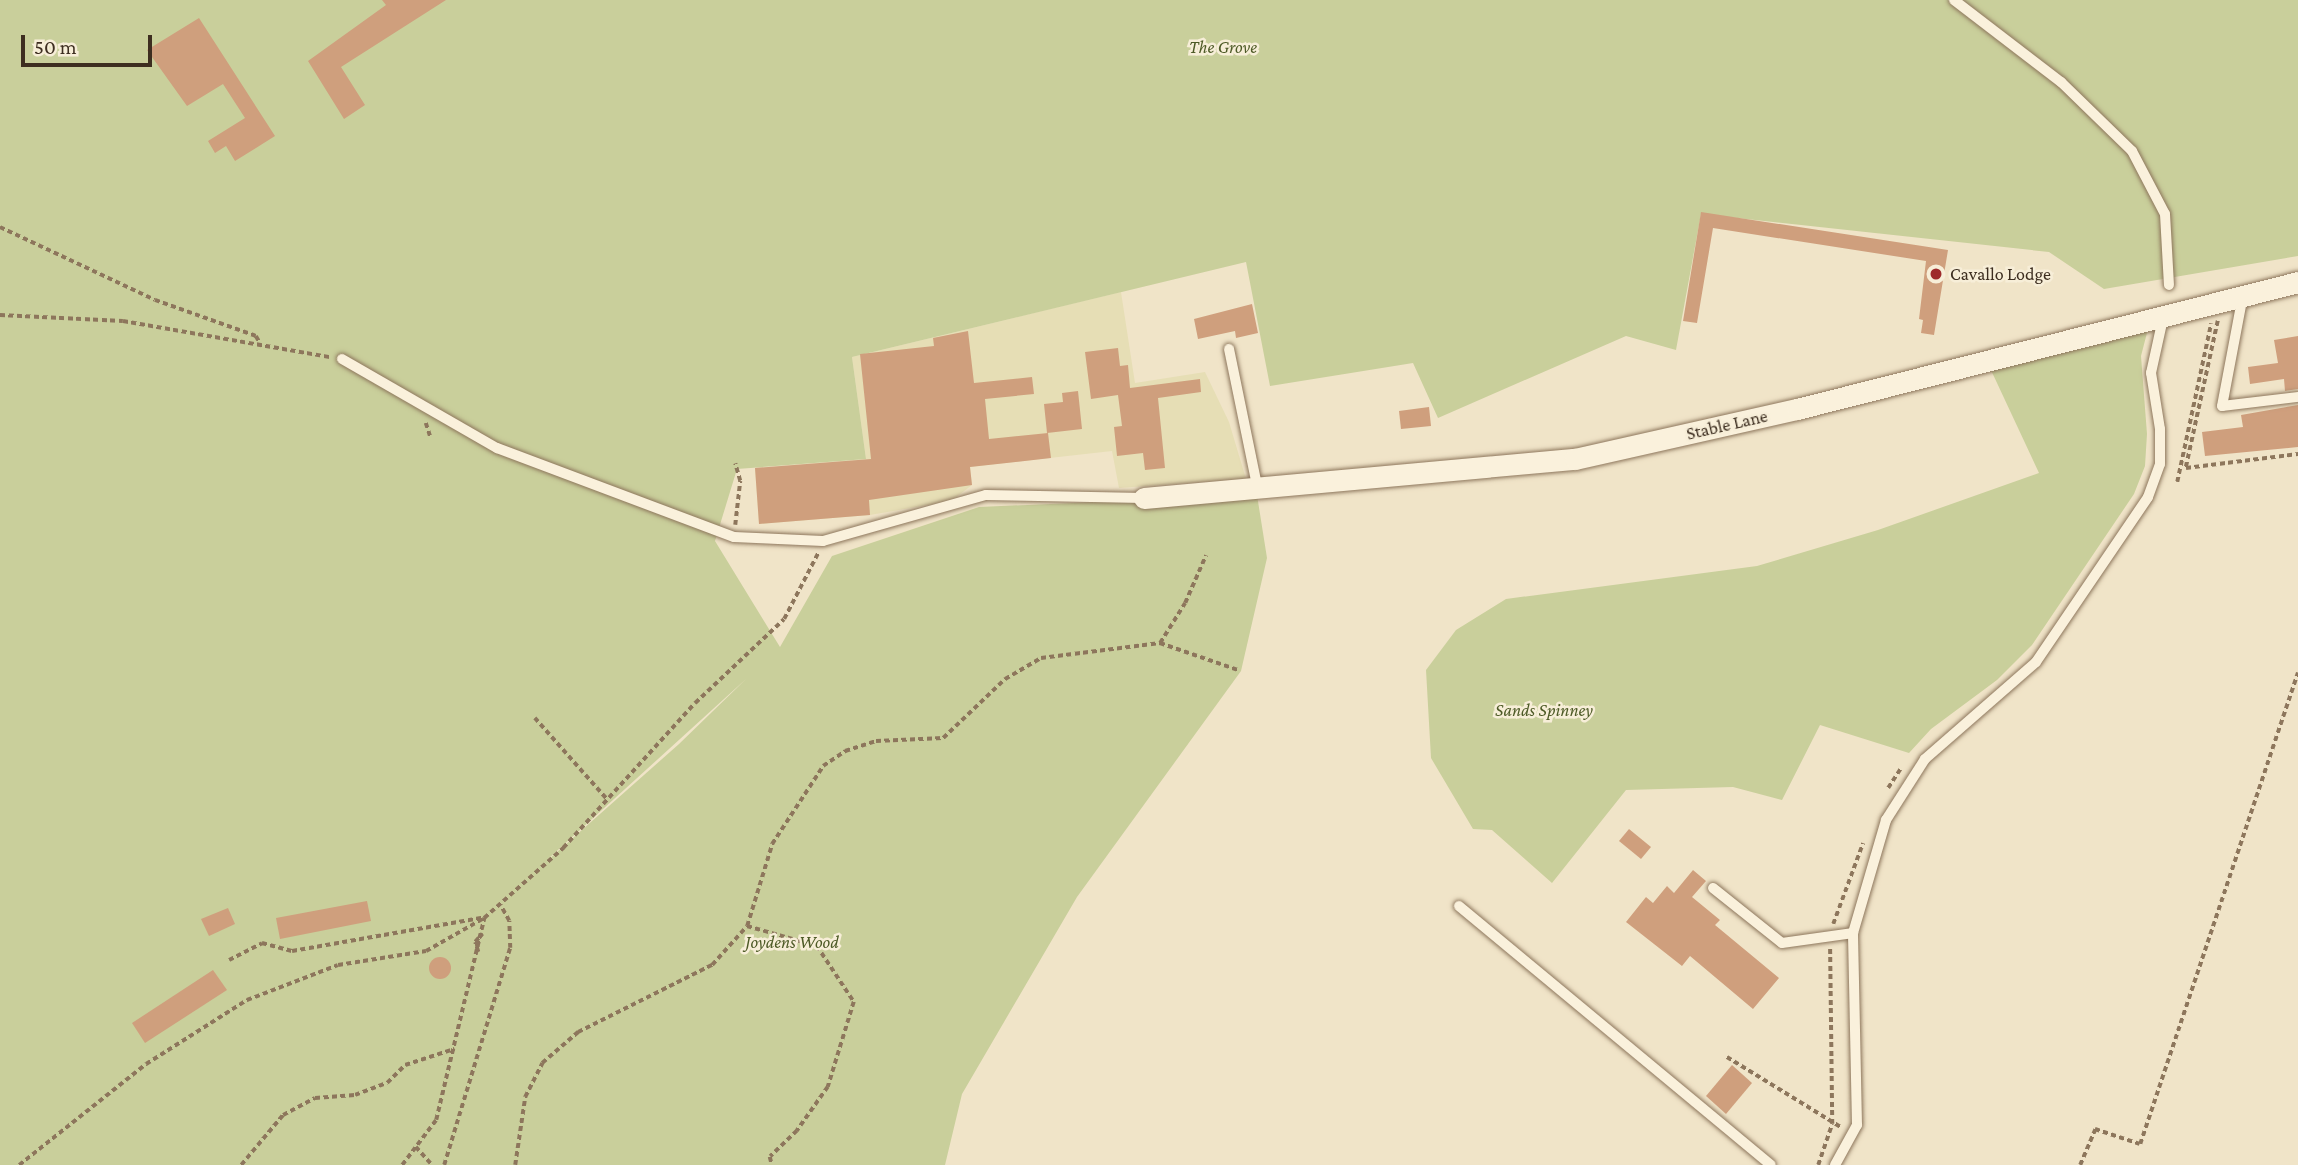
<!DOCTYPE html>
<style>
body{margin:0}
#map{position:relative;width:2298px;height:1165px;overflow:hidden;background:#f0e4c8;font-family:"Crimson Pro",serif}
div>[style]{position:absolute}
[style*='--x']{left:calc(var(--x)*1px);top:calc(var(--y)*1px);width:calc(var(--w)*1px);rotate:calc(var(--a)*1deg)}
.farmland>*{inset:0;background:#e6deb5}
.green>*{inset:0;background:#c9cf9b}
.building>*{inset:0;background:#cf9f7d}
.round{border-radius:50%}
.path>*{height:3.5px;margin-top:-1.75px;transform-origin:0;background:repeating-linear-gradient(90deg,#8d765c 0 5px,transparent 0 8.5px)}
.roads{filter:drop-shadow(0 0 2px #8d765c) drop-shadow(0 0 2px #8d765c)}
.service>*{height:10px;margin:-5px;padding:0 5px;transform-origin:5px;border-radius:5px;background:#faf1dc}
.minor>*{height:21px;margin:-10.5px;padding:0 10.5px;transform-origin:10.5px;border-radius:10.5px;background:#faf1dc}
.dots>*{width:19px;height:19px;translate:-50% -50%;box-sizing:border-box;border:4px solid #f7eed8;border-radius:50%}
span{translate:-50% -50%;white-space:nowrap;text-align:center;line-height:1.15;-webkit-text-stroke:5px #f7eed8;paint-order:stroke}
.park-label{font-size:18px;color:#4d5a26;font-style:italic}
.poi-label{font-size:18px;color:#3d2e20}
.left{translate:0 -50%;text-align:left}
.street-label{font-size:18px;color:#3d2e20}
.scale{position:absolute;left:21px;top:35px;width:131px;height:32px;box-sizing:border-box;border:4px solid #3d2e20;border-top:0;padding-left:9px;font-size:21px;line-height:24px;white-space:nowrap;color:#3d2e20;-webkit-text-stroke:5px #f7eed8;paint-order:stroke}
</style>
<div id="map">
<div class="farmland">
<div style="clip-path:polygon(1121px 292px,1135px 383px,1205px 372px,1229px 422px,1246px 479px,1119px 488px,1112px 451px,970px 467px,972px 485px,951px 501px,870px 515px,759px 524px,755px 468px,866px 459px,852px 357px)"></div>
</div>
<div class="green">
<div style="clip-path:polygon(evenodd,0 0,2298px 0,2298px 256px,2104px 289px,2049px 252px,1701px 214px,1676px 350px,1626px 336px,1438px 418px,1413px 363px,1270px 386px,1246px 262px,852px 357px,866px 459px,737px 469px,715px 541px,780px 647px,832px 556px,979px 507px,1257px 495px,1267px 558px,1241px 671px,1077px 897px,962px 1094px,945px 1165px,0 1165px,0 0,746px 679px,679px 744px,548px 860px,548px 859px,746px 679px)"></div>
<div style="clip-path:polygon(2149px 325px,2141px 356px,2147px 434px,2145px 466px,2134px 494px,2032px 645px,1997px 680px,1931px 729px,1909px 753px,1820px 725px,1782px 800px,1733px 787px,1626px 790px,1552px 883px,1492px 830px,1473px 829px,1431px 758px,1426px 670px,1456px 630px,1506px 599px,1757px 566px,1878px 530px,2039px 473px,1990px 368px)"></div>
</div>
<div class="building">
<div style="clip-path:polygon(382px 0,446px 0,341px 67px,365px 105px,344px 119px,308px 61px,386px 5px)"></div>
<div style="clip-path:polygon(199px 18px,275px 136px,235px 161px,226px 146px,215px 153px,208px 141px,245px 118px,223px 84px,187px 106px,147px 50px)"></div>
<div style="clip-path:polygon(1701px 212px,1948px 250px,1934px 335px,1921px 333px,1923px 320px,1919px 319px,1926px 261px,1713px 228px,1697px 323px,1683px 321px)"></div>
<div style="clip-path:polygon(1252px 304px,1258px 333px,1236px 338px,1235px 331px,1198px 339px,1194px 319px)"></div>
<div style="clip-path:polygon(968px 331px,974px 383px,1032px 377px,1034px 394px,985px 399px,989px 439px,1048px 433px,1051px 458px,970px 467px,972px 485px,869px 500px,870px 515px,759px 524px,755px 468px,871px 459px,860px 354px,934px 346px,933px 338px)"></div>
<div style="clip-path:polygon(2298px 336px,2298px 389px,2285px 391px,2284px 379px,2250px 384px,2248px 367px,2278px 363px,2274px 340px)"></div>
<div style="clip-path:polygon(1118px 348px,1120px 366px,1128px 365px,1130px 388px,1200px 379px,1201px 392px,1158px 398px,1165px 468px,1145px 470px,1143px 453px,1117px 456px,1114px 427px,1122px 426px,1118px 395px,1091px 399px,1085px 352px)"></div>
<div style="clip-path:polygon(1078px 391px,1082px 429px,1047px 433px,1044px 404px,1063px 402px,1062px 393px)"></div>
<div style="clip-path:polygon(2298px 405px,2298px 447px,2205px 456px,2202px 432px,2243px 427px,2241px 415px)"></div>
<div style="clip-path:polygon(1429px 407px,1431px 426px,1401px 429px,1399px 411px)"></div>
<div style="clip-path:polygon(1629px 829px,1651px 847px,1641px 859px,1619px 841px)"></div>
<div style="clip-path:polygon(1693px 870px,1706px 881px,1692px 897px,1720px 920px,1715px 925px,1779px 978px,1753px 1009px,1690px 956px,1682px 966px,1626px 922px,1646px 897px,1653px 903px,1667px 886px,1674px 893px)"></div>
<div style="clip-path:polygon(367px 901px,371px 921px,280px 939px,276px 918px)"></div>
<div style="clip-path:polygon(228px 908px,235px 924px,209px 936px,201px 919px)"></div>
<div class="round" style="left:429px;top:957px;width:22px;height:22px"></div>
<div style="clip-path:polygon(213px 970px,227px 990px,145px 1043px,132px 1023px)"></div>
<div style="clip-path:polygon(1732px 1065px,1752px 1083px,1726px 1114px,1706px 1096px)"></div>
</div>
<div class="path">
<div style="--x:0;--y:227;--w:171;--a:25.2"></div>
<div style="--x:155;--y:300;--w:107;--a:19.6"></div>
<div style="--x:256;--y:336;--w:8;--a:60"></div>
<div style="--x:0;--y:315;--w:123;--a:2.8"></div>
<div style="--x:123;--y:321;--w:210;--a:9.9"></div>
<div style="--x:2218;--y:321;--w:150;--a:102.3"></div>
<div style="--x:2186;--y:468;--w:113;--a:-7.1"></div>
<div style="--x:426;--y:423;--w:16;--a:72"></div>
<div style="--x:2177;--y:482;--w:162;--a:-77.9"></div>
<div style="--x:735;--y:525;--w:44;--a:-83.5"></div>
<div style="--x:740;--y:481;--w:18;--a:-106"></div>
<div style="--x:1160;--y:643;--w:47;--a:-58"></div>
<div style="--x:1185;--y:603;--w:52;--a:-66.4"></div>
<div style="--x:535;--y:718;--w:108;--a:48.4"></div>
<div style="--x:1888;--y:788;--w:24;--a:-57"></div>
<div style="--x:1833;--y:924;--w:86;--a:-69.7"></div>
<div style="--x:747;--y:926;--w:73;--a:15.9"></div>
<div style="--x:817;--y:946;--w:67;--a:56.5"></div>
<div style="--x:854;--y:1002;--w:89;--a:107"></div>
<div style="--x:828;--y:1087;--w:54;--a:125.2"></div>
<div style="--x:797;--y:1131;--w:37;--a:136"></div>
<div style="--x:770;--y:1157;--w:8;--a:76"></div>
<div style="--x:482;--y:934;--w:9;--a:122"></div>
<div style="--x:477;--y:942;--w:10;--a:84"></div>
<div style="--x:478;--y:952;--w:10;--a:-107"></div>
<div style="--x:475;--y:942;--w:11;--a:-49"></div>
<div style="--x:229;--y:960;--w:37;--a:-27"></div>
<div style="--x:262;--y:943;--w:31;--a:15"></div>
<div style="--x:292;--y:951;--w:193;--a:-9.9"></div>
<div style="--x:1727;--y:1057;--w:134;--a:31.6"></div>
<div style="--x:416;--y:1147;--w:24;--a:48"></div>
<div style="--x:19;--y:1165;--w:162;--a:-38.5"></div>
<div style="--x:146;--y:1064;--w:120;--a:-32.4"></div>
<div style="--x:247;--y:1000;--w:97;--a:-21"></div>
<div style="--x:338;--y:965;--w:89;--a:-9"></div>
<div style="--x:426;--y:951;--w:67;--a:-29.6"></div>
<div style="--x:241;--y:1165;--w:65;--a:-50"></div>
<div style="--x:283;--y:1115;--w:36;--a:-28"></div>
<div style="--x:315;--y:1098;--w:40;--a:-4.3"></div>
<div style="--x:355;--y:1095;--w:34;--a:-21"></div>
<div style="--x:387;--y:1083;--w:25;--a:-45"></div>
<div style="--x:405;--y:1065;--w:52;--a:-18.1"></div>
<div style="--x:402;--y:1165;--w:56;--a:-52.9"></div>
<div style="--x:436;--y:1120;--w:208;--a:-76.6"></div>
<div style="--x:484;--y:918;--w:106;--a:-41.5"></div>
<div style="--x:563;--y:848;--w:196;--a:-47.7"></div>
<div style="--x:695;--y:703;--w:122;--a:-43.3"></div>
<div style="--x:784;--y:619;--w:74;--a:-62.7"></div>
<div style="--x:444;--y:1165;--w:227;--a:-73.1"></div>
<div style="--x:510;--y:948;--w:27;--a:-92"></div>
<div style="--x:509;--y:921;--w:18;--a:-119"></div>
<div style="--x:515;--y:1165;--w:69;--a:-81.6"></div>
<div style="--x:525;--y:1097;--w:38;--a:-63"></div>
<div style="--x:542;--y:1063;--w:48;--a:-40.7"></div>
<div style="--x:578;--y:1032;--w:150;--a:-26.6"></div>
<div style="--x:712;--y:965;--w:52;--a:-48.1"></div>
<div style="--x:747;--y:926;--w:86;--a:-73"></div>
<div style="--x:772;--y:844;--w:93;--a:-56.8"></div>
<div style="--x:823;--y:766;--w:27;--a:-34"></div>
<div style="--x:845;--y:751;--w:33;--a:-18"></div>
<div style="--x:876;--y:741;--w:67;--a:-2.6"></div>
<div style="--x:943;--y:738;--w:86;--a:-43.6"></div>
<div style="--x:1005;--y:679;--w:42;--a:-30.3"></div>
<div style="--x:1041;--y:658;--w:120;--a:-7.2"></div>
<div style="--x:1160;--y:643;--w:83;--a:19.1"></div>
<div style="--x:1818;--y:1165;--w:43;--a:-71.1"></div>
<div style="--x:1832;--y:1124;--w:175;--a:-90.7"></div>
<div style="--x:2080;--y:1165;--w:39;--a:-67"></div>
<div style="--x:2095;--y:1129;--w:47;--a:18.4"></div>
<div style="--x:2140;--y:1144;--w:497;--a:-71.5"></div>
</div>
<div class="roads">
<div class="service">
<div style="--x:1954;--y:0;--w:135;--a:37.5"></div>
<div style="--x:2061;--y:82;--w:99;--a:44.2"></div>
<div style="--x:2132;--y:151;--w:71;--a:62.4"></div>
<div style="--x:2165;--y:214;--w:71;--a:86.8"></div>
<div style="--x:2243;--y:295;--w:113;--a:100.7"></div>
<div style="--x:2222;--y:406;--w:77;--a:-6.8"></div>
<div style="--x:1229;--y:349;--w:144;--a:78.4"></div>
<div style="--x:342;--y:359;--w:179;--a:29.9"></div>
<div style="--x:497;--y:448;--w:253;--a:20.6"></div>
<div style="--x:734;--y:537;--w:89;--a:2.6"></div>
<div style="--x:823;--y:541;--w:169;--a:-15.8"></div>
<div style="--x:986;--y:495;--w:158;--a:1.1"></div>
<div style="--x:1713;--y:888;--w:88;--a:38.6"></div>
<div style="--x:1782;--y:943;--w:72;--a:-8"></div>
<div style="--x:1459;--y:906;--w:405;--a:39.7"></div>
<div style="--x:1835;--y:1165;--w:46;--a:-61.2"></div>
<div style="--x:1857;--y:1125;--w:192;--a:-91.2"></div>
<div style="--x:1853;--y:933;--w:118;--a:-73.7"></div>
<div style="--x:1886;--y:820;--w:72;--a:-57.4"></div>
<div style="--x:1925;--y:759;--w:147;--a:-41.1"></div>
<div style="--x:2036;--y:662;--w:199;--a:-55.8"></div>
<div style="--x:2148;--y:497;--w:35;--a:-70"></div>
<div style="--x:2160;--y:464;--w:35;--a:-90"></div>
<div style="--x:2160;--y:429;--w:57;--a:-99.1"></div>
<div style="--x:2151;--y:373;--w:60;--a:-77.6"></div>
</div>
<div class="minor">
<div style="--x:1144;--y:498;--w:433;--a:-5.2"></div>
<div style="--x:1575;--y:459;--w:228;--a:-12.7"></div>
<div style="--x:1797;--y:409;--w:517;--a:-14.22"></div>
</div>
</div>
<div class="dots">
<div style="left:1936px;top:274px;background:#9e2a2b"></div>
</div>
<div class="park-label">
<span style="left:1223px;top:47px">The Grove</span>
<span style="left:1544px;top:710px">Sands Spinney</span>
<span style="left:792px;top:942px">Joydens Wood</span>
</div>
<div class="poi-label">
<span class="left" style="left:1950px;top:274px">Cavallo Lodge</span>
</div>
<div class="street-label">
<span style="left:1727px;top:425px;rotate:-13deg">Stable Lane</span>
</div>
<div class="scale">50 m</div>
</div>
